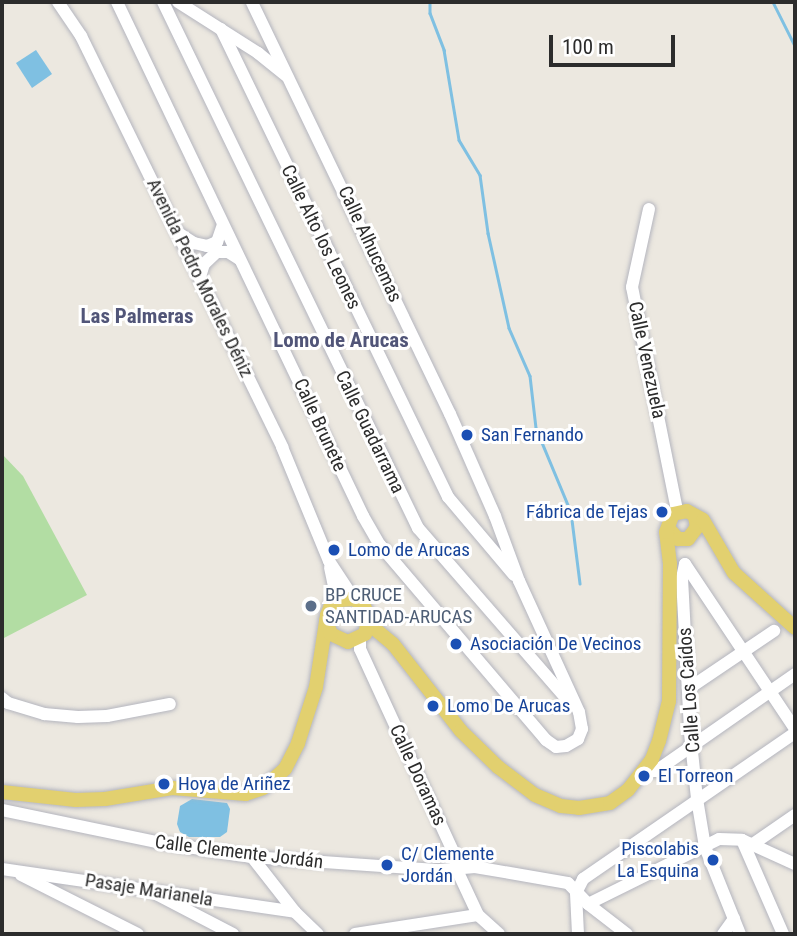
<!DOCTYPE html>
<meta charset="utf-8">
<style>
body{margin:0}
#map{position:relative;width:797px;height:936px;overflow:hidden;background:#ece8e0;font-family:"Roboto Condensed",sans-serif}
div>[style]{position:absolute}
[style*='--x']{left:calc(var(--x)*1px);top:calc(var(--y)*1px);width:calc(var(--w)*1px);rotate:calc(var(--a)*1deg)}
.green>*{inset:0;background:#b2dda3}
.water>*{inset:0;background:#7fc0e2}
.stream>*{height:2.5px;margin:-1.25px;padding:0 1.25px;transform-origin:1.25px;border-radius:1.25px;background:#7fc0e2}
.roads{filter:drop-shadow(0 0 2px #b4b5be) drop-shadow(0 0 2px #b4b5be)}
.minor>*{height:12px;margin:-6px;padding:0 6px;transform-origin:6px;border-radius:6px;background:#fff}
.major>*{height:14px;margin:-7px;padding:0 7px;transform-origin:7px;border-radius:7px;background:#e2d06f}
.dots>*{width:19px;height:19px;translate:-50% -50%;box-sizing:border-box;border:4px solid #fff;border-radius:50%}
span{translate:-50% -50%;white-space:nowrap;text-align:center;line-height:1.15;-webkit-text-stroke:6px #fff;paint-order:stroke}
.street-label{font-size:19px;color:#2c2c2c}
.transit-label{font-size:19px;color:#164399}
.left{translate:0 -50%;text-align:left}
.right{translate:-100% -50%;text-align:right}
.service-label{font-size:19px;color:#4e5e75}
.neighbourhood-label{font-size:21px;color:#515578;font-weight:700}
.frame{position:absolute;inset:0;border:4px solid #2c2c2c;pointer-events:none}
.scale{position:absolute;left:549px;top:35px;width:126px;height:32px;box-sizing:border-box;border:4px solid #2c2c2c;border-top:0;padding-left:9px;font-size:21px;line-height:24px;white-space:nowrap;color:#2c2c2c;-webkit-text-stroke:5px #fff;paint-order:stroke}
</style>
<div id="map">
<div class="green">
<div style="clip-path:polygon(2px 454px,23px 476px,87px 595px,2px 639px)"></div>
</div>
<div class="water">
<div style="clip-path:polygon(36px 50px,52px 74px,32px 88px,16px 63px)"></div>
<div style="clip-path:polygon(192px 799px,227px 803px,230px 809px,227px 832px,220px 837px,189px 837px,180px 832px,177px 824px,180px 806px)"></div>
</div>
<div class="stream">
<div style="--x:430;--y:2;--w:11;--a:90"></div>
<div style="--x:430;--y:13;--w:40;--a:69"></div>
<div style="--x:444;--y:50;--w:91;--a:80.5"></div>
<div style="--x:459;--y:140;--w:41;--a:59"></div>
<div style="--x:480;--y:175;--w:59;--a:82.1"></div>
<div style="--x:488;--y:233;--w:97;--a:77.5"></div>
<div style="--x:509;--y:328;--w:52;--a:66.4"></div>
<div style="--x:530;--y:376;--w:52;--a:83.4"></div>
<div style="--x:536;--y:428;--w:91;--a:67.4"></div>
<div style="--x:571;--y:512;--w:72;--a:82.8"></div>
<div style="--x:773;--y:2;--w:49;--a:63.4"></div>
</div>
<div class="roads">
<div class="minor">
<div style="--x:58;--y:2;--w:41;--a:55.9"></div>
<div style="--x:81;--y:36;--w:458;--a:63.9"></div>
<div style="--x:282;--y:447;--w:123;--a:67.6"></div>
<div style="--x:329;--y:561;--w:45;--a:56.7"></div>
<div style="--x:117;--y:2;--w:570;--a:64.42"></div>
<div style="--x:363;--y:516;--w:34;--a:60"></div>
<div style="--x:380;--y:545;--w:256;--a:49.6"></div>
<div style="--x:546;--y:740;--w:12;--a:35"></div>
<div style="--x:556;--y:747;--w:10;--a:-6"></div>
<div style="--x:566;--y:746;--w:14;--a:-30"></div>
<div style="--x:578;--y:739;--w:11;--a:-68"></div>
<div style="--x:582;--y:729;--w:17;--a:-100"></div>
<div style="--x:579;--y:712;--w:144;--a:-114.6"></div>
<div style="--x:519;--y:581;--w:69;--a:-110.3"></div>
<div style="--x:495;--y:516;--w:111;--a:-113.8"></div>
<div style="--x:450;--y:414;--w:457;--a:-115.7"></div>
<div style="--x:163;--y:2;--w:585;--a:64.14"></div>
<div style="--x:418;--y:528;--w:233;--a:49"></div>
<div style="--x:178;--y:2;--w:95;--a:32.5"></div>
<div style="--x:258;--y:53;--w:36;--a:39"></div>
<div style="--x:221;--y:29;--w:520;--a:64.12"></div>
<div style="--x:448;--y:497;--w:102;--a:49.8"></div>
<div style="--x:649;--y:209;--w:80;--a:102.3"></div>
<div style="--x:632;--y:287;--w:228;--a:78.6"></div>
<div style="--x:180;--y:234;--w:17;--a:33"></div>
<div style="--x:194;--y:243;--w:13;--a:13"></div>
<div style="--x:207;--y:246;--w:11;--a:-22"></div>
<div style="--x:217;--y:242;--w:18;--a:-71"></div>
<div style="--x:200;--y:277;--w:14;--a:-73"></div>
<div style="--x:204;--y:264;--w:18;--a:-43"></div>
<div style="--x:217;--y:252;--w:11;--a:0"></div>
<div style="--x:228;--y:252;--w:13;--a:32"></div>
<div style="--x:685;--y:564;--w:14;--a:102"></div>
<div style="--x:682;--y:578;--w:155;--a:87"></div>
<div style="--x:690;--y:733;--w:66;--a:83.9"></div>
<div style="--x:697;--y:799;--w:49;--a:80.5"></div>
<div style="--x:705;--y:847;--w:94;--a:68.1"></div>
<div style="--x:685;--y:564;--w:198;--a:56.3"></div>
<div style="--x:328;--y:612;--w:22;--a:-72"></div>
<div style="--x:335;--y:591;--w:24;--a:-102"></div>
<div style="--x:360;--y:638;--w:11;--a:90"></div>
<div style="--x:360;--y:649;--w:228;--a:65.3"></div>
<div style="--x:455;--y:856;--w:14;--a:82"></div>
<div style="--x:457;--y:870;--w:50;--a:65"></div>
<div style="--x:478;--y:915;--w:28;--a:42"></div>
<div style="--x:688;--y:689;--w:104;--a:-34"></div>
<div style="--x:2;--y:698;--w:8;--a:40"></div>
<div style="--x:8;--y:703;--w:38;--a:17"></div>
<div style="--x:44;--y:714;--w:34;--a:5"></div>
<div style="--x:78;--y:717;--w:29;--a:-2"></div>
<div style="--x:107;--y:716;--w:64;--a:-10.8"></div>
<div style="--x:644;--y:771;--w:12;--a:0"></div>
<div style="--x:656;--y:771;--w:169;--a:-34.9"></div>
<div style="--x:2;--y:810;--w:157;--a:11.7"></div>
<div style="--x:156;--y:842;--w:97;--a:8.9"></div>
<div style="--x:252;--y:857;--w:188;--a:4"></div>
<div style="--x:440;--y:870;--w:35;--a:-5"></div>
<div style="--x:475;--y:867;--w:94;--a:9.8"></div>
<div style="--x:568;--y:883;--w:29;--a:46"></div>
<div style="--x:588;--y:904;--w:49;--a:37.6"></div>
<div style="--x:742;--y:840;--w:103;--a:66.4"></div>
<div style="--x:753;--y:844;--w:51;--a:-34.6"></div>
<div style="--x:252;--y:857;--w:70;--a:52"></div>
<div style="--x:295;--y:912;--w:32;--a:44"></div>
<div style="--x:2;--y:869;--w:296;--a:8.3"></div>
<div style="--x:21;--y:875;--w:131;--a:26.8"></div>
<div style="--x:156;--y:894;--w:87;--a:27.5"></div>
<div style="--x:588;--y:904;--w:146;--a:-26.4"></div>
<div style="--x:719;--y:839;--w:23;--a:2"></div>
<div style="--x:742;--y:840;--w:58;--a:24.4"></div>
<div style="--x:355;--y:934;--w:124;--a:-8.8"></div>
<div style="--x:578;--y:934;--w:41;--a:-92.8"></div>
<div style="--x:576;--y:893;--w:16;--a:-63"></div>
<div style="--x:583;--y:879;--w:257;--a:-34.6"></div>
<div style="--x:723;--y:934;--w:19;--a:-54"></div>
</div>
<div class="major">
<div style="--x:668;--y:528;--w:15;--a:48"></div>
<div style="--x:678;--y:539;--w:10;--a:0"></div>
<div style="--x:688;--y:539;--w:15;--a:-53"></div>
<div style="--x:697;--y:527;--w:10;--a:-101"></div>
<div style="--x:369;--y:624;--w:31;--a:40"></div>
<div style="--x:393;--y:644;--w:110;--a:52"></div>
<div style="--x:461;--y:731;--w:52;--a:44.2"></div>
<div style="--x:498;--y:767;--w:46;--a:37.1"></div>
<div style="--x:535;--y:795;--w:28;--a:23"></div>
<div style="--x:561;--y:806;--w:18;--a:6"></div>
<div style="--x:579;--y:808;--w:31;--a:-9"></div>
<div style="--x:610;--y:803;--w:22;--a:-36"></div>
<div style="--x:628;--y:790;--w:39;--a:-52"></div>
<div style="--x:652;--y:759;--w:19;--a:-69"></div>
<div style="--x:659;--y:741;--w:41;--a:-76"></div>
<div style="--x:669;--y:701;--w:137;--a:-89.6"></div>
<div style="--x:670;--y:564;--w:32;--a:-97"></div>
<div style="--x:666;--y:532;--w:19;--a:-69"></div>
<div style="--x:673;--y:514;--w:14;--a:-12"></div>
<div style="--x:687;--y:511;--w:18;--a:29"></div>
<div style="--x:703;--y:520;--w:61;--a:59.7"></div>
<div style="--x:734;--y:573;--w:82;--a:42"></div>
<div style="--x:2;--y:792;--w:74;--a:6.2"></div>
<div style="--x:76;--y:800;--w:29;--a:-2"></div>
<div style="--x:105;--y:799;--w:68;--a:-9.3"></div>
<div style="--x:172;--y:788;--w:74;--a:4.6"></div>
<div style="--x:246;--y:794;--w:18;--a:-19"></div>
<div style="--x:263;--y:788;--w:29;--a:-41"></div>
<div style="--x:285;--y:769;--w:29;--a:-63"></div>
<div style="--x:298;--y:743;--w:59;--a:-72.2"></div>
<div style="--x:316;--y:687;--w:73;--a:-81.3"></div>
<div style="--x:327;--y:615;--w:8;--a:-67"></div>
<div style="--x:330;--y:608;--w:13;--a:-39"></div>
<div style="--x:340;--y:600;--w:14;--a:-4"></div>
<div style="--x:354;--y:599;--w:12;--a:35"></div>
<div style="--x:364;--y:606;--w:13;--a:67"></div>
<div style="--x:369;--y:618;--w:16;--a:104"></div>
<div style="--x:365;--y:634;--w:19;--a:155"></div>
<div style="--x:348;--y:642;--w:19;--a:-155"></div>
<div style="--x:331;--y:634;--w:14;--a:-111"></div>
</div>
</div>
<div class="dots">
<div style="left:467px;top:435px;background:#1a4fb4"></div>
<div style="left:662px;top:512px;background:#1a4fb4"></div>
<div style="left:334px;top:550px;background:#1a4fb4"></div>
<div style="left:311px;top:606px;background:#5c6f8a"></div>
<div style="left:456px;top:644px;background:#1a4fb4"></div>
<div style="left:433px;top:706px;background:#1a4fb4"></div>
<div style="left:644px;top:776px;background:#1a4fb4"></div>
<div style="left:164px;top:784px;background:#1a4fb4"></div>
<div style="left:713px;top:860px;background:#1a4fb4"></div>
<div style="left:387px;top:865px;background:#1a4fb4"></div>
</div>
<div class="street-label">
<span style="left:321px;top:237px;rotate:64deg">Calle Alto los Leones</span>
<span style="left:370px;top:244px;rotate:65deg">Calle Alhucemas</span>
<span style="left:200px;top:278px;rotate:64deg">Avenida Pedro Morales Déniz</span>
<span style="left:647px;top:360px;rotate:78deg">Calle Venezuela</span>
<span style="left:320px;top:425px;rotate:65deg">Calle Brunete</span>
<span style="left:370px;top:432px;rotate:64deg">Calle Guadarrama</span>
<span style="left:689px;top:690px;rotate:-94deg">Calle Los Caídos</span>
<span style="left:418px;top:775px;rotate:65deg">Calle Doramas</span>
<span style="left:239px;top:852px;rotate:7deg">Calle Clemente Jordán</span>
<span style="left:149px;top:890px;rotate:9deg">Pasaje Marianela</span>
</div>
<div class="transit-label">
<span class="left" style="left:481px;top:435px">San Fernando</span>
<span class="right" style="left:648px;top:512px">Fábrica de Tejas</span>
<span class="left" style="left:348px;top:550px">Lomo de Arucas</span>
<span class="left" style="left:470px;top:644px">Asociación De Vecinos</span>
<span class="left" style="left:447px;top:706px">Lomo De Arucas</span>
<span class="left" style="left:658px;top:776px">El Torreon</span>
<span class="left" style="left:178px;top:784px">Hoya de Ariñez</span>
<span class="right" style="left:699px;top:860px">Piscolabis<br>La Esquina</span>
<span class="left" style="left:401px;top:865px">C/ Clemente<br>Jordán</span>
</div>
<div class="service-label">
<span class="left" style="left:325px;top:606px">BP CRUCE<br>SANTIDAD-ARUCAS</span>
</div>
<div class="neighbourhood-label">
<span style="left:137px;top:316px">Las Palmeras</span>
<span style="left:341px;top:340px">Lomo de Arucas</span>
</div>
<div class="frame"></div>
<div class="scale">100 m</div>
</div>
